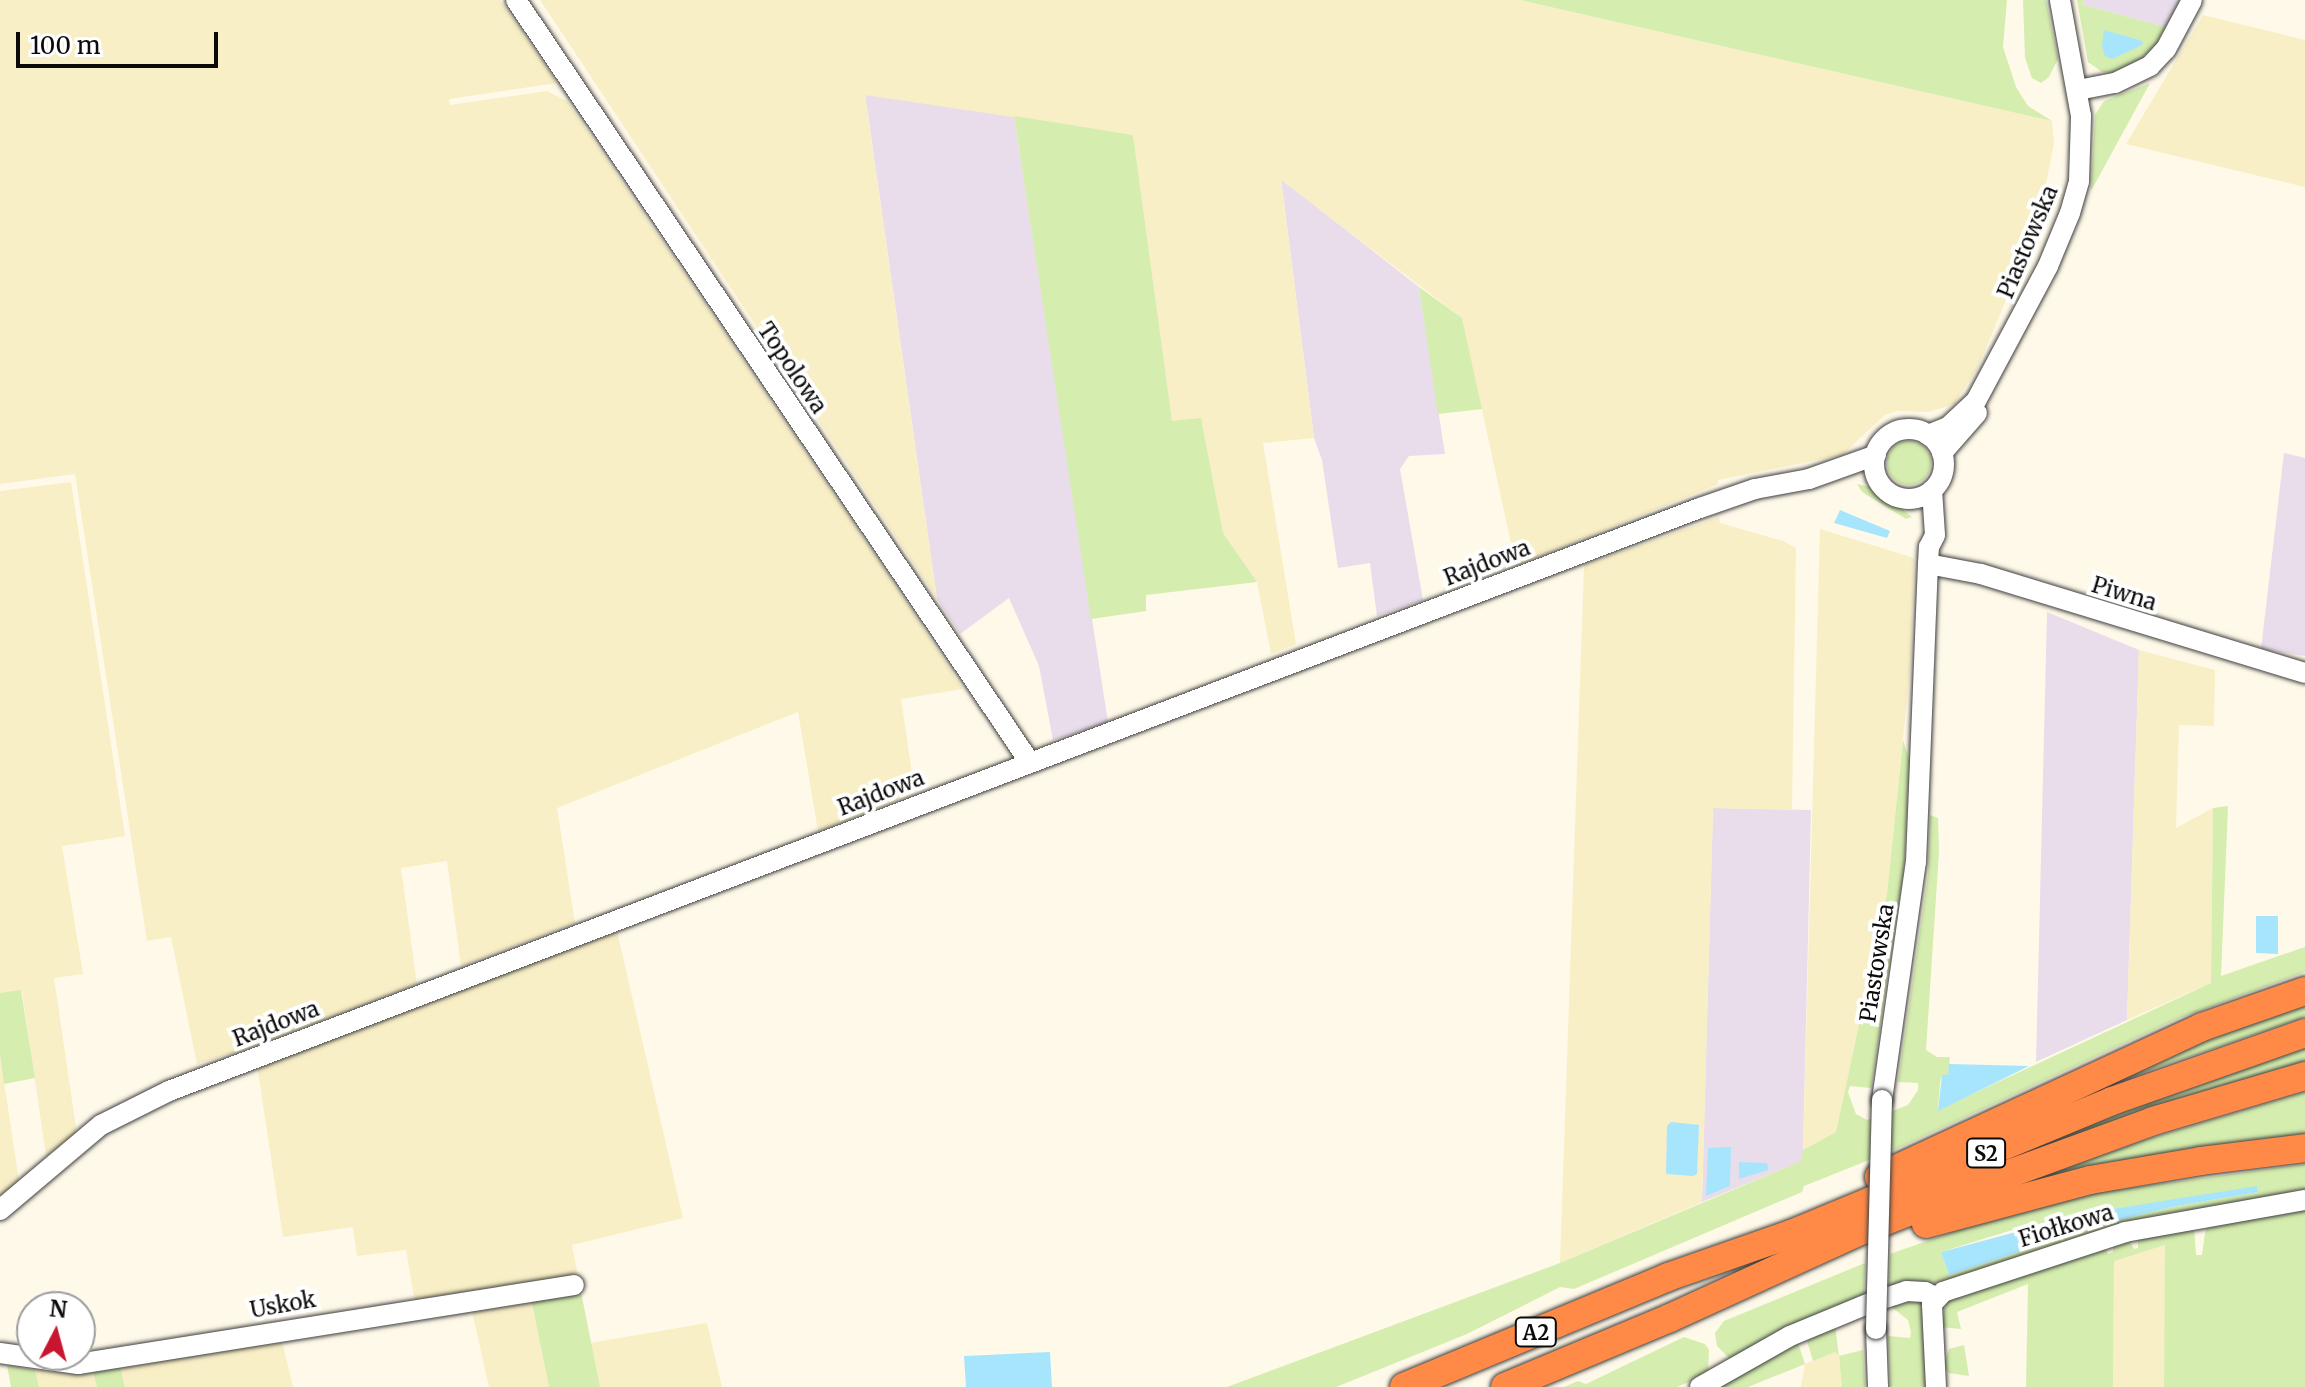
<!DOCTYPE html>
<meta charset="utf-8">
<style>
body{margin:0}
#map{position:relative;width:2305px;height:1387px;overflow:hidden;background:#fff9e9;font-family:Merriweather,serif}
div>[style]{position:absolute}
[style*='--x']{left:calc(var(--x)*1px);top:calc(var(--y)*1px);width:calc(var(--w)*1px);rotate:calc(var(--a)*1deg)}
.industrial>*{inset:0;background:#e9ddeb}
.farmland>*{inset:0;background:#f8efc6}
.green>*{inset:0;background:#d5edae}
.round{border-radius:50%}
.water>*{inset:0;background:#a7e5fd}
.roads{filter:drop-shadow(0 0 2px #3e3e3e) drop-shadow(0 0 2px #3e3e3e)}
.minor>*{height:20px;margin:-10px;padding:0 10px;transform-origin:10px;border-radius:10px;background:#fff}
.minor>.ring{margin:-10px;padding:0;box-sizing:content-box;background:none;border:20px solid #fff;border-radius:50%}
.highway>*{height:28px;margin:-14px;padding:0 14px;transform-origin:14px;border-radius:14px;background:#ff8a47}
.bridges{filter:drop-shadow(0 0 2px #3e3e3e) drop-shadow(0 0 2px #3e3e3e)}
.minor-bridge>*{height:20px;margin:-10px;padding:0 10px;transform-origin:10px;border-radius:10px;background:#fff}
span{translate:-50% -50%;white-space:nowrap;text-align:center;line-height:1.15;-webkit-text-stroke:8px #fff;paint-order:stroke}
.shield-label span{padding:2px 6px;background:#fff;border:2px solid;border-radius:6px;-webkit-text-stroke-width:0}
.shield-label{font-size:20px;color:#0b0b0b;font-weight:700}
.street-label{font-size:22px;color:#0b0b0b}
.north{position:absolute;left:16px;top:1291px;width:80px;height:80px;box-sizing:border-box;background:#fff;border:2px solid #9d9d9d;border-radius:50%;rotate:6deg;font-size:22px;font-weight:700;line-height:32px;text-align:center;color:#0b0b0b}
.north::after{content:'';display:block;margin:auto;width:28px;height:36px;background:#c9152f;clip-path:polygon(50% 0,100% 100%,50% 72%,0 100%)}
.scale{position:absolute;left:16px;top:32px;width:202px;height:36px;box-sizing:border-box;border:4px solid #0b0b0b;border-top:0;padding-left:10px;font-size:24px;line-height:28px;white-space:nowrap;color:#0b0b0b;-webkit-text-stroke:6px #fff;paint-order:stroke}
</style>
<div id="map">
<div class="industrial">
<div style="clip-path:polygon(2084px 0,2180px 0,2166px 27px,2083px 5px)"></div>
<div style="clip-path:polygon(865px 94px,1014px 116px,1108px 722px,1053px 740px,1039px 666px,1009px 598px,960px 634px,937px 599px)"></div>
<div style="clip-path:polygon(1281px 179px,1419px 287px,1445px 454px,1409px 456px,1400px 469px,1423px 600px,1377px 616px,1370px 563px,1338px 568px,1322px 460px,1314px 438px)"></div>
<div style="clip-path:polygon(2284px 453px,2305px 458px,2305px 656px,2261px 649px)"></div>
<div style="clip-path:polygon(2047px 612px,2139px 650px,2127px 1020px,2036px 1062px)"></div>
<div style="clip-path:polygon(1713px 808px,1811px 810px,1803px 1150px,1802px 1161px,1702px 1202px)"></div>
</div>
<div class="farmland">
<div style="clip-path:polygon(0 0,500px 0,557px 83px,449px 99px,450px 105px,547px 91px,567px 101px,889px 576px,963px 689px,901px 699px,915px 793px,818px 831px,798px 712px,557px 808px,575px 923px,461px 966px,447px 861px,401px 868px,417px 984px,253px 1047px,197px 1064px,171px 937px,147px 941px,75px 474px,0 484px)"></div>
<div style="clip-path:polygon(540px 0,1519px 0,2052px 121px,2054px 143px,2038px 224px,1977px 369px,1954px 404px,1928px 412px,1897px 411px,1885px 415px,1842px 455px,1718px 480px,1718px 484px,1516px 566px,1462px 318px,1281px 180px,1314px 438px,1263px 443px,1296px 644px,1271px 654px,1257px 582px,1223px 533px,1201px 419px,1172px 422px,1133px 135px,865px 95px,937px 599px)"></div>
<div style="clip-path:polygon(2203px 15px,2305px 40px,2305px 187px,2126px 144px)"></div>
<div style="clip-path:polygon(71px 482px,125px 836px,62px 846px,83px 974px,54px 978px,77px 1134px,46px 1156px,22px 991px,0 993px,0 491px)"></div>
<div style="clip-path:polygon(1719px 517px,1720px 523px,1783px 541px,1796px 548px,1792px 810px,1713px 808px,1702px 1202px,1560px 1263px,1584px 565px)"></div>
<div style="clip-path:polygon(1820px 529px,1914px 558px,1911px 660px,1887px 894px,1836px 1132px,1803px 1150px)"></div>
<div style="clip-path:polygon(2139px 650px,2215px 670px,2214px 726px,2179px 725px,2176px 828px,2213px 808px,2211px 983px,2127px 1020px)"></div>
<div style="clip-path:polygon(617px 931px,683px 1218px,572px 1245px,580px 1287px,531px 1299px,549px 1387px,489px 1387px,469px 1298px,415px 1303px,406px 1250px,357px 1256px,353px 1227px,283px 1237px,257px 1065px)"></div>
<div style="clip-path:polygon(0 1055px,19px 1181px,0 1199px)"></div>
<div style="clip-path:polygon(2166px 1245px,2164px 1387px,2113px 1387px,2114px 1260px)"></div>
<div style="clip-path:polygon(707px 1323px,722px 1387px,600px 1387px,590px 1343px)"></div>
<div style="clip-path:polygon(282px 1341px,293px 1387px,125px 1387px,120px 1367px)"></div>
<div style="clip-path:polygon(1835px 1352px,1839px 1356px,1842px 1387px,1801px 1387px,1805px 1364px)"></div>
<div style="clip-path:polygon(35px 1370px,93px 1372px,97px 1387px,39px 1387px)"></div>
</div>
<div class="green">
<div style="clip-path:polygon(1520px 0,2007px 0,2003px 47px,2016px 87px,2028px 106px,2052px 121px)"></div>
<div style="clip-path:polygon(2023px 0,2046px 0,2058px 59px,2049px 77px,2041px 83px,2032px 78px,2025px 58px)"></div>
<div style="clip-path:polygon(2077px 0,2084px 0,2083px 5px,2166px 27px,2155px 46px,2136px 63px,2112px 73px,2102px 72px,2088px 62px)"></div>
<div style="clip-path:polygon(2150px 83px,2091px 191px,2095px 115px,2104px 101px)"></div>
<div style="clip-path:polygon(1014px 116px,1133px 135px,1172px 421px,1201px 418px,1223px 533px,1257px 582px,1146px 595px,1146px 611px,1091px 619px)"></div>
<div style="clip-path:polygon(1419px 287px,1462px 318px,1482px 409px,1438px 414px)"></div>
<div class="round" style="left:1887px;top:441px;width:44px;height:44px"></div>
<div style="clip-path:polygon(1857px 484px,1874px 488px,1912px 517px,1906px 519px,1862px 492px)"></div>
<div style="clip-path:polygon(1903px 740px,1910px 762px,1904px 871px,1871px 1088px,1850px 1086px,1848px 1092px,1856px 1114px,1867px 1120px,1895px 1110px,1908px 1105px,1918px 1090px,1918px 1083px,1898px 1082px,1928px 875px,1930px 815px,1938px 818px,1939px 851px,1926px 1050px,1937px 1057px,1950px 1057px,1948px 1076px,1942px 1075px,1940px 1083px,1938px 1110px,2211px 983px,2213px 808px,2228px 806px,2221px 976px,2305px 947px,2305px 972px,2177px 1019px,1894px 1150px,1804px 1186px,1802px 1192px,1574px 1289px,1560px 1287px,1467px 1334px,1336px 1387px,1227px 1387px,1560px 1263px,1801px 1161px,1803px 1150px,1836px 1132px,1887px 894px)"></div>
<div style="clip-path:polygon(21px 990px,35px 1078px,4px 1084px,0 1055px,0 993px)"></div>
<div style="clip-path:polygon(2305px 1001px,2305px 1017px,2145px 1072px,2027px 1120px,2134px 1067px)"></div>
<div style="clip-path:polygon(2305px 1042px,2305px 1067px,1734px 1274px,1731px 1268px,2033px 1142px)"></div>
<div style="clip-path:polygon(2305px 1092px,2305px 1140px,2013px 1190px,2026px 1181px,2148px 1139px)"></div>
<div style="clip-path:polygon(evenodd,2305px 1164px,2305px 1193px,1949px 1282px,1889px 1287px,1890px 1254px,1958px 1230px,2100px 1192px,2305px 1164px,2257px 1187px,2258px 1192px,2171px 1207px,2099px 1225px,1949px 1275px,1941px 1252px,2012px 1230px,2087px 1213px,2257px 1187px)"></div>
<div style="clip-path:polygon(2305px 1208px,2305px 1387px,2164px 1387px,2165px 1245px,2114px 1261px,2113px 1387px,2026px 1387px,2028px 1284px,1957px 1312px,1961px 1329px,1940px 1327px,1947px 1300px,2105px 1248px,2108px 1254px,2113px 1252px,2113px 1245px,2129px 1240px,2134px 1249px,2138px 1248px,2138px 1238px,2194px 1227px,2196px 1255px,2202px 1255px,2206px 1226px)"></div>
<div style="clip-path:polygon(1865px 1263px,1864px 1299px,1733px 1362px,1717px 1346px,1715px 1333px,1724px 1321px)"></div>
<div style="clip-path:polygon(580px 1287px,600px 1387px,549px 1387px,531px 1299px)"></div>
<div style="clip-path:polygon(1917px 1299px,1924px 1306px,1928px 1387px,1890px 1387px,1888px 1336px,1910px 1338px,1911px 1332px,1908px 1320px,1889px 1305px)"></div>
<div style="clip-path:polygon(1835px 1325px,1839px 1356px,1863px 1350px,1865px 1387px,1842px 1387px,1839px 1356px,1835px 1352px,1813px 1361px,1807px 1341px)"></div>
<div style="clip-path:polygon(1684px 1337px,1705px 1344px,1709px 1350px,1708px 1374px,1677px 1387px,1564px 1387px,1578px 1381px,1586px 1384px)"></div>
<div style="clip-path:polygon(1798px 1343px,1805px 1364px,1748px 1387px,1720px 1387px)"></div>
<div style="clip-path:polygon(1964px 1345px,1969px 1376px,1948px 1373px,1944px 1365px,1949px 1349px)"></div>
<div style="clip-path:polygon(7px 1365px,35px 1370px,39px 1387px,11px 1387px)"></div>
<div style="clip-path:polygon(120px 1367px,125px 1387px,97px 1387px,93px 1372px)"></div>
</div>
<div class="water">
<div style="clip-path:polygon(2104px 30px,2143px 41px,2142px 45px,2112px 59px,2105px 56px,2102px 47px)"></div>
<div style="clip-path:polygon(1840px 510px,1890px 531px,1887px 538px,1834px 523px)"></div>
<div style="clip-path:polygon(2256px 916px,2278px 916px,2278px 954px,2256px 953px)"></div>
<div style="clip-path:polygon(1949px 1064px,2029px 1066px,1938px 1111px,1942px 1075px,1948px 1075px)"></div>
<div style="clip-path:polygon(1671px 1122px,1699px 1125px,1697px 1174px,1693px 1176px,1666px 1174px,1667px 1126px)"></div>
<div style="clip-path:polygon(1731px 1147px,1730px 1186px,1706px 1196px,1708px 1148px)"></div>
<div style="clip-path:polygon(1739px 1162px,1767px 1163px,1768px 1170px,1739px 1179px)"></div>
<div style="clip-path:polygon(2257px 1186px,2258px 1192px,2171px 1207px,2099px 1225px,1949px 1275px,1941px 1252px,2087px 1213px)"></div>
<div style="clip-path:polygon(1050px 1352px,1052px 1387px,966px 1387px,964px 1356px)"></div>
</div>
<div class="roads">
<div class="minor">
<div style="--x:516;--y:0;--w:918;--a:56.02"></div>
<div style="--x:2078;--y:90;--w:38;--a:-11"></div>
<div style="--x:2115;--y:83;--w:39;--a:-26"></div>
<div style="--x:2150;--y:66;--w:23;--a:-47"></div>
<div style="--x:2166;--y:49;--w:55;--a:-62"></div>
<div class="ring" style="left:1874px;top:429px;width:50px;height:50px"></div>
<div style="--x:1928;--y:435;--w:22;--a:-22"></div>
<div style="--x:1948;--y:427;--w:38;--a:-43"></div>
<div style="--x:1976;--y:401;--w:153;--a:-61.9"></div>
<div style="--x:2048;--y:266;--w:57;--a:-67.5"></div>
<div style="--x:2070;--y:213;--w:33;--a:-74"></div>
<div style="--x:2079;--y:181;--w:65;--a:-88.2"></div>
<div style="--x:2081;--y:116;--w:118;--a:-100.3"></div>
<div style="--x:1942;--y:453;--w:53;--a:-48.8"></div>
<div style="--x:1928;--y:564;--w:54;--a:10.7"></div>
<div style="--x:1981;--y:574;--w:339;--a:17"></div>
<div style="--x:1882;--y:1100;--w:240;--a:-81.9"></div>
<div style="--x:1916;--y:862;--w:298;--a:-87.7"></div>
<div style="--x:1928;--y:564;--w:17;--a:-87"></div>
<div style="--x:1929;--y:547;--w:13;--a:-63"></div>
<div style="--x:1935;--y:535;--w:45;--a:-93.8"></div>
<div style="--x:0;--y:1210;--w:132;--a:-40.1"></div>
<div style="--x:101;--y:1125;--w:76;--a:-26.6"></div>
<div style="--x:169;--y:1091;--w:1638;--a:-20.85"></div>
<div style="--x:1700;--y:508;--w:58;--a:-19.1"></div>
<div style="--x:1755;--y:489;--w:55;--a:-10.5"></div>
<div style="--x:1809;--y:479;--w:71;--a:-19.7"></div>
<div style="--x:1876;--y:1329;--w:58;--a:88"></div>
<div style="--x:0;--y:1353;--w:79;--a:8"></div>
<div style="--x:78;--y:1364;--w:502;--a:-9.05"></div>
<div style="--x:1700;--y:1387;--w:103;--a:-29.5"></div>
<div style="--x:1790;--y:1336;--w:87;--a:-22.4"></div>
<div style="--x:1870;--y:1303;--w:38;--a:-18"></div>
<div style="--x:1906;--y:1291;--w:19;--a:3"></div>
<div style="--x:1925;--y:1292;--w:11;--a:27"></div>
<div style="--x:1936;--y:1387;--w:83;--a:-92.8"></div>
<div style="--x:1932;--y:1304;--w:16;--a:-47"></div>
<div style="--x:1943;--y:1292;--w:192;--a:-18.2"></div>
<div style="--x:2125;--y:1232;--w:183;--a:-10.1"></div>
</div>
<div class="highway">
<div style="--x:1879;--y:1177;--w:356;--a:-24.9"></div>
<div style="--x:2202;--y:1027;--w:109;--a:-19.3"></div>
<div style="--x:1926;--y:1224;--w:170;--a:-15"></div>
<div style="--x:2090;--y:1180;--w:113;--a:-9.7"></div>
<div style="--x:2201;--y:1161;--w:105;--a:-7.1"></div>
<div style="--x:1404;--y:1387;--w:286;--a:-22.6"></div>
<div style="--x:1668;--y:1277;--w:130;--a:-19.3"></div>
<div style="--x:1791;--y:1234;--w:347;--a:-22.5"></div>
<div style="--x:2112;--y:1101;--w:205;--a:-19.4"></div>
<div style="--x:1505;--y:1387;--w:179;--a:-22.7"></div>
<div style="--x:1670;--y:1318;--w:209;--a:-24.6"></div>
<div style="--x:1860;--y:1231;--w:98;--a:-21.6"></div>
<div style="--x:1951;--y:1195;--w:215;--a:-20.1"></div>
<div style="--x:2153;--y:1121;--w:159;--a:-16.5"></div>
</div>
</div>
<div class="bridges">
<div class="minor-bridge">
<div style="--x:1876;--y:1329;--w:229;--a:-88.5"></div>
</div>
</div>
<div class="shield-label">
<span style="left:1986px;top:1153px">S2</span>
<span style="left:1536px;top:1332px">A2</span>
</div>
<div class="street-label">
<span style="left:2028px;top:242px;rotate:-67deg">Piastowska</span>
<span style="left:792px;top:368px;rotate:56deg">Topolowa</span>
<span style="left:1487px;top:563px;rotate:-21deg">Rajdowa</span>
<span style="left:2124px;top:594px;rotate:17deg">Piwna</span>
<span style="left:881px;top:793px;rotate:-21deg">Rajdowa</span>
<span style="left:1877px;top:963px;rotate:-81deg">Piastowska</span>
<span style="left:276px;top:1024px;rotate:-21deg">Rajdowa</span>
<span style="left:2066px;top:1226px;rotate:-17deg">Fiołkowa</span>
<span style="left:283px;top:1305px;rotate:-10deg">Uskok</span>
</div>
<div class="north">N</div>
<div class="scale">100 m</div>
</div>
